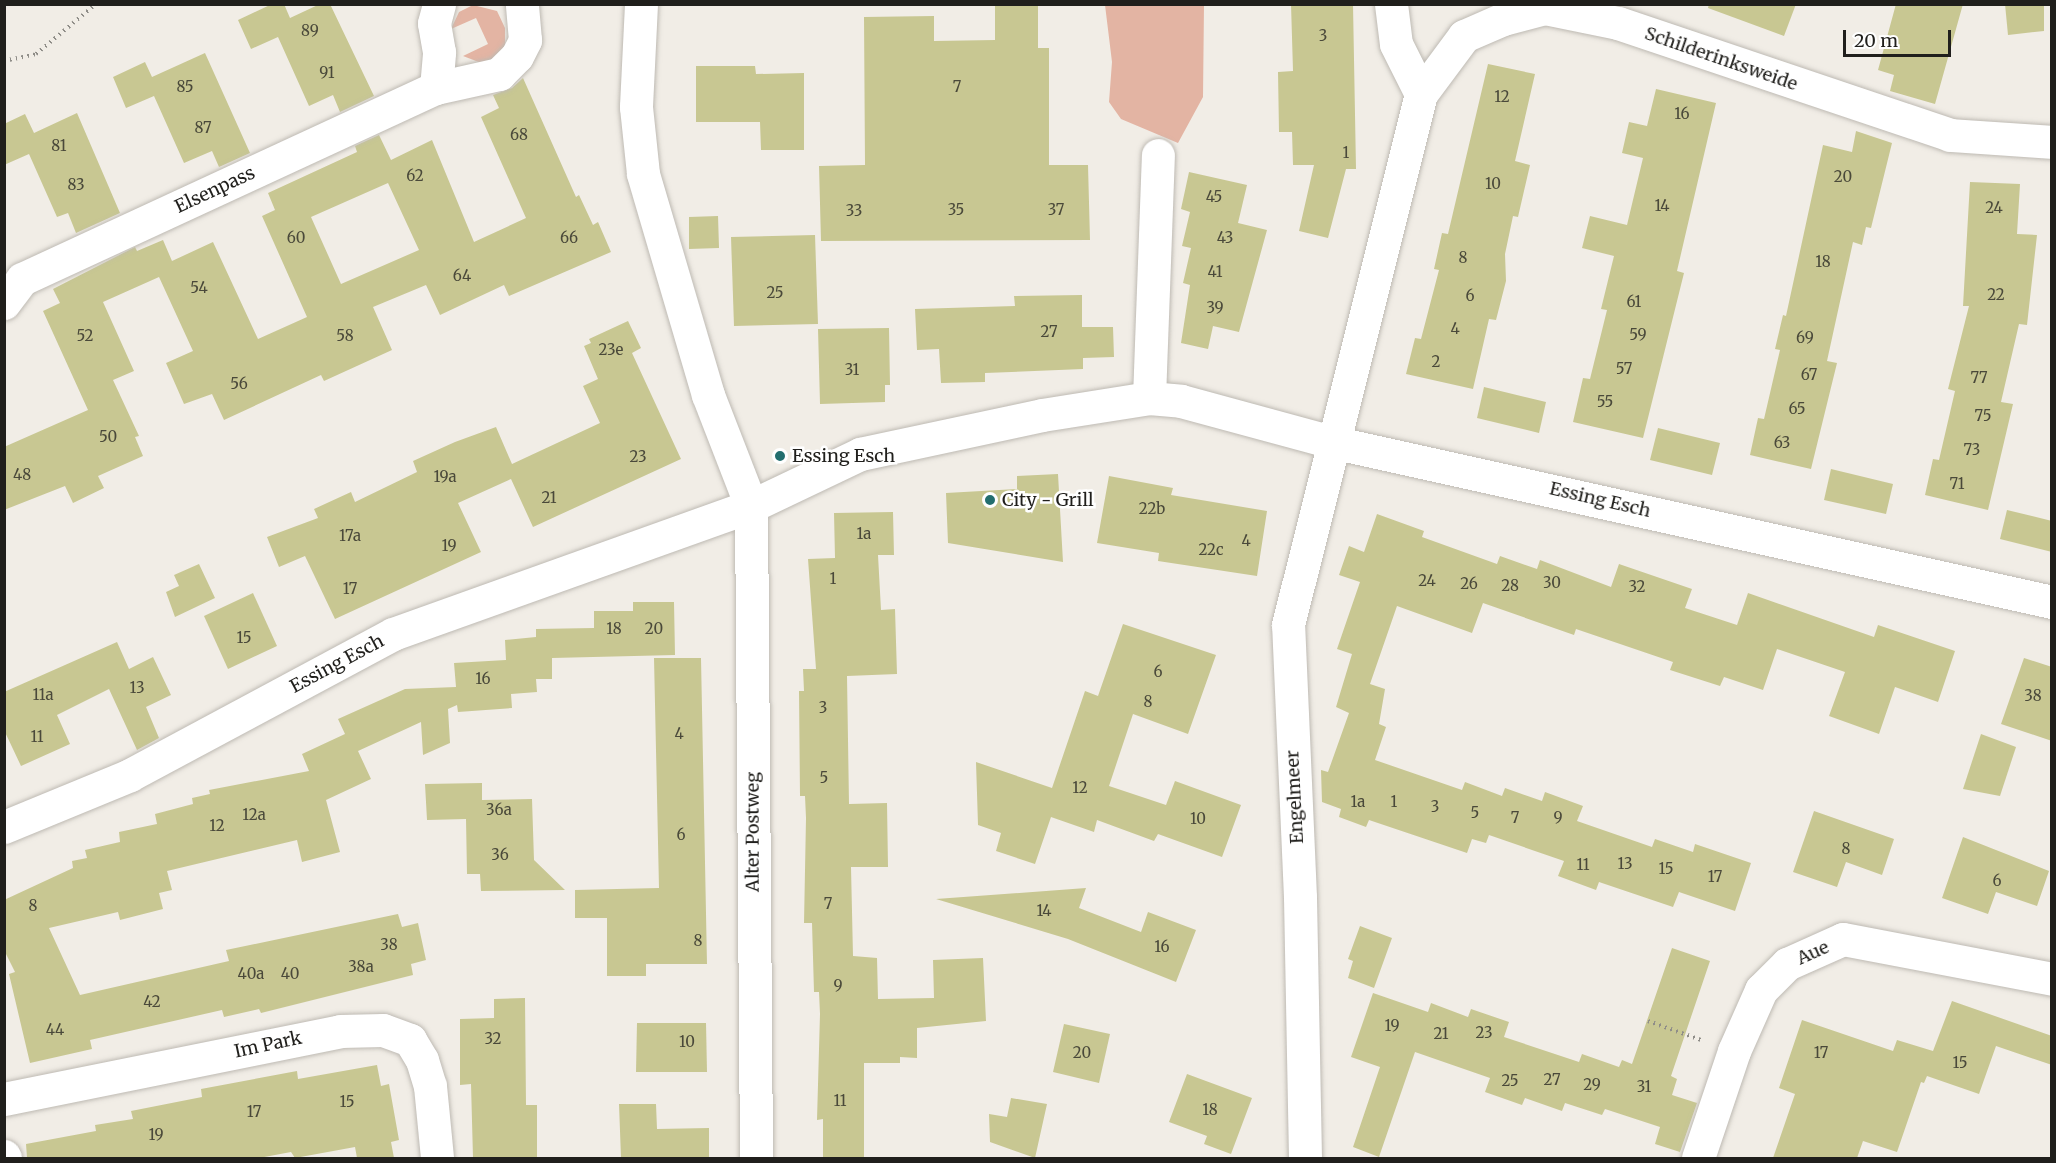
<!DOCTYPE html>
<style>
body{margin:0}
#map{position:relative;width:2056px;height:1163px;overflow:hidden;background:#f1ede6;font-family:Merriweather,serif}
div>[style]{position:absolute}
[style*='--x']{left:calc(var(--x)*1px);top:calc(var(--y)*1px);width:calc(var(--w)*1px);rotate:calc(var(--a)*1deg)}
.green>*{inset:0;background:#e3b4a3}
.building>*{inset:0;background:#c8c792}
.path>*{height:4px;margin-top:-2px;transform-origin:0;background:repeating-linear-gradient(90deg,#8f8d88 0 1.5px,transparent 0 6px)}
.roads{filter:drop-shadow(0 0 2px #bebab3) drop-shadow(0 0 2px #bebab3)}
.minor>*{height:33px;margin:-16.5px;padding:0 16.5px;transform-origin:16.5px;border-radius:16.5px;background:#fff}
.dots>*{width:16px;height:16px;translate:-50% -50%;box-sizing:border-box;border:3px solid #fff;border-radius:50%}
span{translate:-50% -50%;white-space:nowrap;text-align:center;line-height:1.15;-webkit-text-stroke:5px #fff;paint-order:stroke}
.number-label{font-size:15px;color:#4a493a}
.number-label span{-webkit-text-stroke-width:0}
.street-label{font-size:18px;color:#201f1c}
.poi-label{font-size:18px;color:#201f1c}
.left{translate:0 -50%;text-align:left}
.frame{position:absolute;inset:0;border:6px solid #201f1c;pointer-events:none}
.scale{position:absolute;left:1843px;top:30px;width:108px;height:27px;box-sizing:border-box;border:3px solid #201f1c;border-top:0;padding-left:8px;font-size:18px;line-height:21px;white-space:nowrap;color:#201f1c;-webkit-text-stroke:4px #fff;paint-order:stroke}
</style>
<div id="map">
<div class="green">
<div style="clip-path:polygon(473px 5px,497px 11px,505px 28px,505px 45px,497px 57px,484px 64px,463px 56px,488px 44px,476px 18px,451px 29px,459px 12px)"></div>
<div style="clip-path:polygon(1105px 5px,1204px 5px,1203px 97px,1178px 143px,1121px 119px,1109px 102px,1112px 62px)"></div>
</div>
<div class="building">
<div style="clip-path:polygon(272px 4px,284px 4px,290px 18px,320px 4px,330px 4px,374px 96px,340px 112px,333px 95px,309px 106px,278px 37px,251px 49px,238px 20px)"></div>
<div style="clip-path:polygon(995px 4px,1038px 4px,1038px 48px,1049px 48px,1049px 165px,1088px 165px,1090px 240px,821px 241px,819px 166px,865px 165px,864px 17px,934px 16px,934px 41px,995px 40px)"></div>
<div style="clip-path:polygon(1291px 4px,1353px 4px,1356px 169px,1346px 169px,1328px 238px,1299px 231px,1314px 165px,1293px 165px,1292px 132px,1279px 132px,1278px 72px,1293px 71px)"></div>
<div style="clip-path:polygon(1709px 4px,1796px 4px,1784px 36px,1708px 8px)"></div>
<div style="clip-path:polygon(1896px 4px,1963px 4px,1935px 104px,1890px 91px,1894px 75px,1878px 70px)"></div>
<div style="clip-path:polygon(2005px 4px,2044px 4px,2044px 31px,2008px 35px)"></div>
<div style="clip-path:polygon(205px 53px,250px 153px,219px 167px,212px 151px,184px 163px,154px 96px,126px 108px,113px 77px,145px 62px,152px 77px)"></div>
<div style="clip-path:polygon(1488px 64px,1535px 74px,1515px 161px,1530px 165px,1518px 217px,1513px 216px,1505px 254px,1506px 281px,1496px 320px,1489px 319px,1473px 389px,1406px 374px,1415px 338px,1421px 339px,1439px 270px,1434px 269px,1442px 233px,1448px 234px)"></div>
<div style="clip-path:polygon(696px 66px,755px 66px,756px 74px,804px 73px,804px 150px,761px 150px,760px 122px,696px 122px)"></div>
<div style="clip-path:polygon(evenodd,523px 78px,576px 197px,579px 195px,593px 225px,598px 222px,611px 252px,509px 296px,504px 285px,440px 315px,426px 285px,373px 307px,392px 350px,324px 381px,321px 375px,224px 420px,212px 394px,184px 404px,166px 363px,193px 351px,159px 277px,103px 302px,134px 371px,113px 380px,139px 436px,135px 437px,143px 456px,98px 476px,104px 488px,73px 503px,65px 486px,4px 510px,4px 447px,88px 410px,43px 311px,60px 303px,53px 289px,135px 247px,137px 251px,163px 240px,172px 261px,213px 242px,258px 339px,307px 317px,262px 216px,275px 210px,268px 193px,357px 152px,355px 146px,379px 135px,391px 160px,432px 140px,474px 242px,526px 218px,481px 117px,499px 108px,493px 95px,512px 88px,523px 78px,388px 183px,419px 250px,341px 284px,311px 217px,388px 183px)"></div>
<div style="clip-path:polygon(1656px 89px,1716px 103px,1677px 271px,1684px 273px,1643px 438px,1573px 422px,1583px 378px,1590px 379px,1607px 310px,1601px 309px,1614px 256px,1582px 248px,1590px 216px,1627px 225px,1643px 158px,1622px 153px,1629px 122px,1647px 126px)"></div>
<div style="clip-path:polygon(77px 113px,120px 213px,76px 233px,68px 213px,57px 217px,29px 154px,4px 165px,4px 124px,25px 114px,34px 133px)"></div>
<div style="clip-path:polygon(1856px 131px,1892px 143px,1871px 228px,1866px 227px,1862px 245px,1853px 242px,1827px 361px,1837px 363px,1811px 469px,1750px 455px,1758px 418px,1764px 419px,1780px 350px,1775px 349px,1783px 315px,1786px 316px,1823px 145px,1852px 152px)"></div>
<div style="clip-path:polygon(1189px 172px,1247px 185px,1238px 223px,1267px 230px,1239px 332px,1213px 326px,1208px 349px,1181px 343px,1190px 285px,1183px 283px,1191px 248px,1182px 246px,1190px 212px,1181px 209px)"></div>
<div style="clip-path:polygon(1970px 182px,2020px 184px,2017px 234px,2037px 235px,2027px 325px,2019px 324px,2001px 402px,2013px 404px,1988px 510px,1925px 495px,1933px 459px,1939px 460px,1955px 391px,1948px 389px,1969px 306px,1963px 306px)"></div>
<div style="clip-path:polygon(718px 216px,719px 248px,689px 249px,689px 217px)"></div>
<div style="clip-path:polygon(815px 235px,818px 324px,734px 326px,731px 237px)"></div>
<div style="clip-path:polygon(1082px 295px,1082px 327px,1113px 327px,1114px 357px,1083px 358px,1083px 369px,985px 373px,985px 382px,941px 383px,939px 349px,917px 350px,915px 309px,1015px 306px,1014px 296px)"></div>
<div style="clip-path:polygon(628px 321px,641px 348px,632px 353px,681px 459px,533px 527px,511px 479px,458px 503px,481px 552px,335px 619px,305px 556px,279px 567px,267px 537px,318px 518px,314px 509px,351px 492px,355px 502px,417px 472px,413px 461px,455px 442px,496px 427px,512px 464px,600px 423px,583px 386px,598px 379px,584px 346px,591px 343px,589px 339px)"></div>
<div style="clip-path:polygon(889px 328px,890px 385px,885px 385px,885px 402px,820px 404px,818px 329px)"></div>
<div style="clip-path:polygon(1484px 387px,1546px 402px,1539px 433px,1477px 418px)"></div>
<div style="clip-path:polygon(1658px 428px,1720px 443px,1712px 475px,1650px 460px)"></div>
<div style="clip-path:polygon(1831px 469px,1893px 484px,1886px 514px,1824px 500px)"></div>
<div style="clip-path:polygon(1058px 474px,1063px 562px,948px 543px,946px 493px,1017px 489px,1017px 476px)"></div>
<div style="clip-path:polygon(1109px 476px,1173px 488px,1171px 495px,1267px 511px,1257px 576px,1158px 561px,1159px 553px,1097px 543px)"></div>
<div style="clip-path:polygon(2007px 510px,2052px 521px,2052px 552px,2000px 539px)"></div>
<div style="clip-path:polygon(893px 512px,894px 555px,878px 555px,881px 610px,895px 609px,897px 674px,847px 676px,849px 804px,887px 803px,888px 867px,851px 867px,853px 956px,877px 958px,878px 999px,934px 998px,933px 960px,983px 958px,986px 1021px,917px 1028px,917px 1058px,900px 1057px,900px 1063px,864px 1063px,864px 1158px,823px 1158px,823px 1119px,817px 1120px,820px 1014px,819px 992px,814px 992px,812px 923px,804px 923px,806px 818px,805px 796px,800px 796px,799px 691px,804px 691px,803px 669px,816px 669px,808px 559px,835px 558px,834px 513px)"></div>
<div style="clip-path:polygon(1377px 514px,1424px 531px,1422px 537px,1497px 564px,1500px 556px,1537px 569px,1540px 560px,1611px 587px,1619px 564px,1692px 589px,1685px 608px,1737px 625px,1748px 593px,1874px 637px,1878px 625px,1955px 651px,1938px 702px,1895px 687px,1879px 734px,1829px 716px,1845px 672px,1777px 649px,1763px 690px,1724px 677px,1720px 686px,1670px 670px,1673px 662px,1576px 629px,1574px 635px,1483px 603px,1472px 633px,1397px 606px,1370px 684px,1385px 689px,1379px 724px,1386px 727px,1375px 760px,1462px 790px,1465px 782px,1502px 796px,1505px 788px,1542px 801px,1545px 792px,1583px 806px,1577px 821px,1652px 847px,1655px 839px,1693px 852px,1695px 844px,1751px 863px,1735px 911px,1679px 892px,1673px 907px,1599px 882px,1596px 890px,1558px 876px,1564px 861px,1489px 835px,1486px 843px,1472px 839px,1467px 853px,1369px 820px,1366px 827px,1339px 817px,1341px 809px,1322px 802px,1321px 770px,1328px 772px,1349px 713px,1336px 707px,1352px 654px,1337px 649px,1360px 582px,1339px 575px,1349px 546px,1364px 552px)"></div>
<div style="clip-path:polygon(199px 564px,215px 598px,175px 617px,166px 592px,179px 586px,174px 575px)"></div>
<div style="clip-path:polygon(253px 593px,277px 646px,228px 669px,204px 616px)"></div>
<div style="clip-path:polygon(633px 602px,674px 602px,675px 655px,552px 658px,552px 679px,536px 679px,537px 692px,511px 694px,512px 708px,458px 712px,457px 705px,448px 709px,450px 743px,423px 755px,421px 722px,358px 751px,371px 779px,326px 800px,340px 852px,302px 862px,297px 840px,167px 871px,172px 890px,159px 893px,163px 909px,120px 920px,118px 912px,49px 928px,80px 995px,229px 961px,226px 950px,398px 914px,402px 927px,418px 923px,426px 960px,411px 964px,413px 975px,261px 1013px,259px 1009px,224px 1017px,222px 1010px,90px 1040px,92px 1049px,30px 1063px,9px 974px,15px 972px,4px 950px,4px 900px,73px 868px,72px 861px,87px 858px,85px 850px,120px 842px,119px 832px,157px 824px,155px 814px,193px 804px,192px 798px,210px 794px,209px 790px,309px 771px,302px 754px,345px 734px,338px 719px,405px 689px,456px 687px,454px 663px,506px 660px,505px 640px,536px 637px,536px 629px,594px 628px,594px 611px,633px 611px)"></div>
<div style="clip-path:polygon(1123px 624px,1216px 655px,1188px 734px,1133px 714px,1109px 786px,1166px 805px,1175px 781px,1241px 805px,1222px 857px,1158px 834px,1154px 841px,1097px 820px,1094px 832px,1051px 817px,1035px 864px,996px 851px,1001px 833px,978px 825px,976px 762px,1052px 788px,1085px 691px,1098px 696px)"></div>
<div style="clip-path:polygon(117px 642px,129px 669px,153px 657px,171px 695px,146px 707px,159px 738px,137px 750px,109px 689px,57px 715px,70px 744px,21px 766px,4px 730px,4px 692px)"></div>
<div style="clip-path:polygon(654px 658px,701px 658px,707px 964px,646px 964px,646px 976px,607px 976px,607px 918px,575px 918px,575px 890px,659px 888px)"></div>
<div style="clip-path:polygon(2024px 658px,2052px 667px,2052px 741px,2001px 724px)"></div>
<div style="clip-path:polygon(1981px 734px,2016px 747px,2000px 796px,1963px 789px)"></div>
<div style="clip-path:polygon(482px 783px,482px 800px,532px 799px,534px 860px,565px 890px,481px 891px,480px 874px,467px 874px,466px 819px,427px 820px,425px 784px)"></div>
<div style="clip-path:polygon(1814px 811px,1894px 839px,1882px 875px,1846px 862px,1837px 887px,1793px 872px)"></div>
<div style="clip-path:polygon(1963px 837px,2049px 871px,2037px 906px,1996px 892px,1988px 914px,1942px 898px)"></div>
<div style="clip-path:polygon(1086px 888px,1079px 908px,1141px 932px,1148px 912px,1196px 930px,1176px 982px,1068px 939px,936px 899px)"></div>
<div style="clip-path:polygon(1360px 926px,1392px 938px,1374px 988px,1348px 978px,1353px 961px,1348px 959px)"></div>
<div style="clip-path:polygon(1672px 948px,1710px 961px,1671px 1076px,1677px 1079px,1672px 1095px,1697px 1103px,1680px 1152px,1655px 1144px,1660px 1127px,1605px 1109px,1602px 1115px,1565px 1103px,1562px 1111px,1525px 1098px,1522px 1105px,1485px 1092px,1490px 1078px,1415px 1052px,1379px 1157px,1353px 1147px,1380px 1067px,1351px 1057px,1373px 993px,1428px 1012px,1431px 1003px,1468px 1017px,1471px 1009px,1509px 1022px,1504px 1037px,1579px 1062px,1582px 1054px,1619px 1067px,1622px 1060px,1632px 1064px)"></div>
<div style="clip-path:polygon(525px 998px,526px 1105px,537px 1105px,537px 1158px,473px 1158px,471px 1084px,460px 1085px,460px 1019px,494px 1018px,494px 999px)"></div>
<div style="clip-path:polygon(1952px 1001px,2052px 1036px,2052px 1065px,1996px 1046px,1979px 1094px,1927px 1076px,1924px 1083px,1921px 1082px,1897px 1152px,1863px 1141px,1857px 1158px,1773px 1158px,1795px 1094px,1779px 1088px,1802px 1020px,1893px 1051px,1897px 1040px,1933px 1051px)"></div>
<div style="clip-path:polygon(637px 1023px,706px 1023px,707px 1072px,636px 1072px)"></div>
<div style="clip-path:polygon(1064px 1024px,1110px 1034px,1099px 1083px,1053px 1072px)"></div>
<div style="clip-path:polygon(377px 1065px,381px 1086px,389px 1084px,399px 1140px,391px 1142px,394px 1158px,357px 1158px,355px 1147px,295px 1158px,291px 1152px,259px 1158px,27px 1158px,26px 1144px,96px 1131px,95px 1125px,133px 1119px,131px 1111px,202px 1097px,201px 1089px,297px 1071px,298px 1079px)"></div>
<div style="clip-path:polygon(1187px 1074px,1252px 1098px,1231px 1154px,1204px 1144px,1207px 1136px,1169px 1122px)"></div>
<div style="clip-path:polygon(1011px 1098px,1047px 1104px,1035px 1158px,990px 1142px,989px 1114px,1007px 1117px)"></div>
<div style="clip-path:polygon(619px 1104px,656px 1104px,657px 1129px,709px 1128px,709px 1158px,621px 1158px)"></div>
</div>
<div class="path">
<div style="--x:4;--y:61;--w:33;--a:-12"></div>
<div style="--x:36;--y:54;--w:78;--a:-39.8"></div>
<div style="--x:1648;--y:1021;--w:56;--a:19.7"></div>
</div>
<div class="roads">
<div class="minor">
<div style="--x:641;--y:4;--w:103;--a:92.8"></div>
<div style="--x:636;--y:107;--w:67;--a:84"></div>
<div style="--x:643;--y:174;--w:230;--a:73.6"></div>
<div style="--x:708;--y:395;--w:119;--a:68.8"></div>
<div style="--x:751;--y:506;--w:652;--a:89.56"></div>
<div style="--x:1391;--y:4;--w:40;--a:82.9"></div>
<div style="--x:1396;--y:44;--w:56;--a:63.4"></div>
<div style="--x:436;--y:88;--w:36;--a:-85"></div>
<div style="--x:439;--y:52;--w:29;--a:-100"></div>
<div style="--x:434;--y:23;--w:20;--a:-75"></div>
<div style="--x:4;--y:303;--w:30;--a:-53"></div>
<div style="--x:22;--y:279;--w:456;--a:-24.8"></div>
<div style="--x:436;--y:88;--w:65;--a:-12.5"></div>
<div style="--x:499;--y:74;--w:25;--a:-45"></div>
<div style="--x:517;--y:56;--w:18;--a:-63"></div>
<div style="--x:525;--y:40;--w:36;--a:-95"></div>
<div style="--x:1149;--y:398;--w:243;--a:-87.9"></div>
<div style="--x:4;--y:827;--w:136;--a:-22.4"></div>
<div style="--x:130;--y:775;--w:298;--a:-28.2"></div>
<div style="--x:393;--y:634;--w:380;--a:-19.7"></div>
<div style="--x:751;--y:506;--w:121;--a:-25.5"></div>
<div style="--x:860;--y:454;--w:186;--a:-12.1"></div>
<div style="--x:1042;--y:415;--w:108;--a:-9"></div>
<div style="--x:1149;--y:398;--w:32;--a:5"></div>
<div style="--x:1181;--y:401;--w:156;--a:15.2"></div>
<div style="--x:1332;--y:442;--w:738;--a:12.53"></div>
<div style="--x:4;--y:1099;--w:343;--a:-11.4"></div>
<div style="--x:340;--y:1031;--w:43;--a:-1.3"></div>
<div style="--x:383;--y:1030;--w:29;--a:20"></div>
<div style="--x:410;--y:1040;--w:23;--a:59"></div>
<div style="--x:422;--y:1060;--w:27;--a:73"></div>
<div style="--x:430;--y:1086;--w:72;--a:84.4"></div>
<div style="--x:4;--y:1156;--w:2;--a:63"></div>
<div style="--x:1305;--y:1158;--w:261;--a:-91.1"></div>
<div style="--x:1300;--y:897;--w:272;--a:-92.5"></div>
<div style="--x:1288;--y:625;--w:547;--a:-75.94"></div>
<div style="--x:1421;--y:94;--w:72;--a:-53.4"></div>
<div style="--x:1464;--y:36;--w:43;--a:-23.6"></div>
<div style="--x:1503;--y:19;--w:43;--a:-14.7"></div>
<div style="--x:1545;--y:8;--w:75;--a:11.6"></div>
<div style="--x:1618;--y:23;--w:350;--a:18.6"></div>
<div style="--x:1950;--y:135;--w:102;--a:3.9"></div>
<div style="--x:1698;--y:1158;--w:113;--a:-71.4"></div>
<div style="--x:1734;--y:1051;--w:67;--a:-66.1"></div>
<div style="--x:1761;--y:990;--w:37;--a:-45"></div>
<div style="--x:1787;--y:964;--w:61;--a:-24.1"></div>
<div style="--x:1843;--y:939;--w:213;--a:10.8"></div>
</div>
</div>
<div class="dots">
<div style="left:780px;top:456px;background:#236e6e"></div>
<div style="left:990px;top:500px;background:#236e6e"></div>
</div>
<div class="number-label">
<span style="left:310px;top:31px">89</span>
<span style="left:1323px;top:36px">3</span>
<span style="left:327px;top:73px">91</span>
<span style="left:185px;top:87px">85</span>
<span style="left:957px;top:87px">7</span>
<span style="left:1502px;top:97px">12</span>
<span style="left:1682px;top:114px">16</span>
<span style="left:203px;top:128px">87</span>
<span style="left:519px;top:135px">68</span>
<span style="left:59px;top:146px">81</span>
<span style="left:1346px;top:153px">1</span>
<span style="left:415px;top:176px">62</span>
<span style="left:1843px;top:177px">20</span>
<span style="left:1493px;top:184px">10</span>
<span style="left:76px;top:185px">83</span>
<span style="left:1214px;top:197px">45</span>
<span style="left:1662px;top:206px">14</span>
<span style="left:1994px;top:208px">24</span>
<span style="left:956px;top:210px">35</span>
<span style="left:1056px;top:210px">37</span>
<span style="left:854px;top:211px">33</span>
<span style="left:296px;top:238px">60</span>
<span style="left:569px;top:238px">66</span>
<span style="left:1225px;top:238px">43</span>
<span style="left:1463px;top:258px">8</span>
<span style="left:1823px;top:262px">18</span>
<span style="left:1215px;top:272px">41</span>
<span style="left:462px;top:276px">64</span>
<span style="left:199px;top:288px">54</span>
<span style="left:775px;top:293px">25</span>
<span style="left:1996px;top:295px">22</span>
<span style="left:1470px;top:296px">6</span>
<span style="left:1634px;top:302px">61</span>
<span style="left:1215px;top:308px">39</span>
<span style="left:1455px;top:329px">4</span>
<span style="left:1049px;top:332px">27</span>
<span style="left:1638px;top:335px">59</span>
<span style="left:85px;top:336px">52</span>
<span style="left:345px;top:336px">58</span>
<span style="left:1805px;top:338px">69</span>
<span style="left:611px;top:350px">23e</span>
<span style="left:1436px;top:362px">2</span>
<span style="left:1624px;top:369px">57</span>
<span style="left:852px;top:370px">31</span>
<span style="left:1809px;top:375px">67</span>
<span style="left:1979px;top:378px">77</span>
<span style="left:239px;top:384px">56</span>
<span style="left:1605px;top:402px">55</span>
<span style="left:1797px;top:409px">65</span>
<span style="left:1983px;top:416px">75</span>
<span style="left:108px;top:437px">50</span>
<span style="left:1782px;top:443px">63</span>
<span style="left:1972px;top:450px">73</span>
<span style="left:638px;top:457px">23</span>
<span style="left:22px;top:475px">48</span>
<span style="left:445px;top:477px">19a</span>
<span style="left:1957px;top:484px">71</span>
<span style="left:549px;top:498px">21</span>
<span style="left:1152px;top:509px">22b</span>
<span style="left:864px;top:534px">1a</span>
<span style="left:350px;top:536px">17a</span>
<span style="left:1246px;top:541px">4</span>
<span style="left:449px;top:546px">19</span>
<span style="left:1211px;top:550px">22c</span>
<span style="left:833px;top:579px">1</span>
<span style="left:1427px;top:581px">24</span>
<span style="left:1552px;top:583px">30</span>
<span style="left:1469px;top:584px">26</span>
<span style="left:1510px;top:586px">28</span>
<span style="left:1637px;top:587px">32</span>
<span style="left:350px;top:589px">17</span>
<span style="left:614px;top:629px">18</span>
<span style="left:654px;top:629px">20</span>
<span style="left:244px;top:638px">15</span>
<span style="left:1158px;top:672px">6</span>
<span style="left:483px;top:679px">16</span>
<span style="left:137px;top:688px">13</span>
<span style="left:43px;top:695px">11a</span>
<span style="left:2033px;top:696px">38</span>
<span style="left:1148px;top:702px">8</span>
<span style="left:823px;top:708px">3</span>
<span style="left:679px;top:734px">4</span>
<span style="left:37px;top:737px">11</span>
<span style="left:824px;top:778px">5</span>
<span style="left:1080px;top:788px">12</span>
<span style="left:1358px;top:802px">1a</span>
<span style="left:1394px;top:802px">1</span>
<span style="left:1435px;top:807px">3</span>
<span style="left:499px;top:810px">36a</span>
<span style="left:1475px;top:813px">5</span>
<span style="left:254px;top:815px">12a</span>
<span style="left:1515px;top:818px">7</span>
<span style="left:1558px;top:818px">9</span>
<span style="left:1198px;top:819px">10</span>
<span style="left:217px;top:826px">12</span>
<span style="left:681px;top:835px">6</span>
<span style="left:1846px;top:849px">8</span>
<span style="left:500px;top:855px">36</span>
<span style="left:1625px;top:864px">13</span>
<span style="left:1583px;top:865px">11</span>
<span style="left:1666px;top:869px">15</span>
<span style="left:1715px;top:877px">17</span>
<span style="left:1997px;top:881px">6</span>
<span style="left:828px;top:904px">7</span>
<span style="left:33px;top:906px">8</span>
<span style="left:1044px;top:911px">14</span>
<span style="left:698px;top:941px">8</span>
<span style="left:389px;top:945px">38</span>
<span style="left:1162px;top:947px">16</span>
<span style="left:361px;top:967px">38a</span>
<span style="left:251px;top:974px">40a</span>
<span style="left:290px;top:974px">40</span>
<span style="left:838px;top:986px">9</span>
<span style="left:152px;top:1002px">42</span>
<span style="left:1392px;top:1026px">19</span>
<span style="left:55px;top:1030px">44</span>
<span style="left:1484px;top:1033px">23</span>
<span style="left:1441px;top:1034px">21</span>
<span style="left:493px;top:1039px">32</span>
<span style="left:687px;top:1042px">10</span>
<span style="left:1082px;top:1053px">20</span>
<span style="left:1821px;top:1053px">17</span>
<span style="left:1960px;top:1063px">15</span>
<span style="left:1552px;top:1080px">27</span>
<span style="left:1510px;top:1081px">25</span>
<span style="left:1592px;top:1085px">29</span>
<span style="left:1644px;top:1087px">31</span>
<span style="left:840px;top:1101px">11</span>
<span style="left:347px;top:1102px">15</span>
<span style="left:1210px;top:1110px">18</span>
<span style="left:254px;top:1112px">17</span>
<span style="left:156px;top:1135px">19</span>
</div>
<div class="street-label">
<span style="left:1721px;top:59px;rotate:19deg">Schilderinksweide</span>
<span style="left:215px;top:190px;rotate:-25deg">Elsenpass</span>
<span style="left:1600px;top:500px;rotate:13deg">Essing Esch</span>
<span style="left:337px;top:664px;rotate:-28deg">Essing Esch</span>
<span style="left:1295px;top:797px;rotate:-93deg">Engelmeer</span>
<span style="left:753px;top:832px;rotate:-90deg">Alter Postweg</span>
<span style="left:1813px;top:953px;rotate:-24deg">Aue</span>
<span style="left:268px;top:1045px;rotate:-12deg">Im Park</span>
</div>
<div class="poi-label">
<span class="left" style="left:792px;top:456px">Essing Esch</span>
<span class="left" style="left:1002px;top:500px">City - Grill</span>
</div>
<div class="frame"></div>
<div class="scale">20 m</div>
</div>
